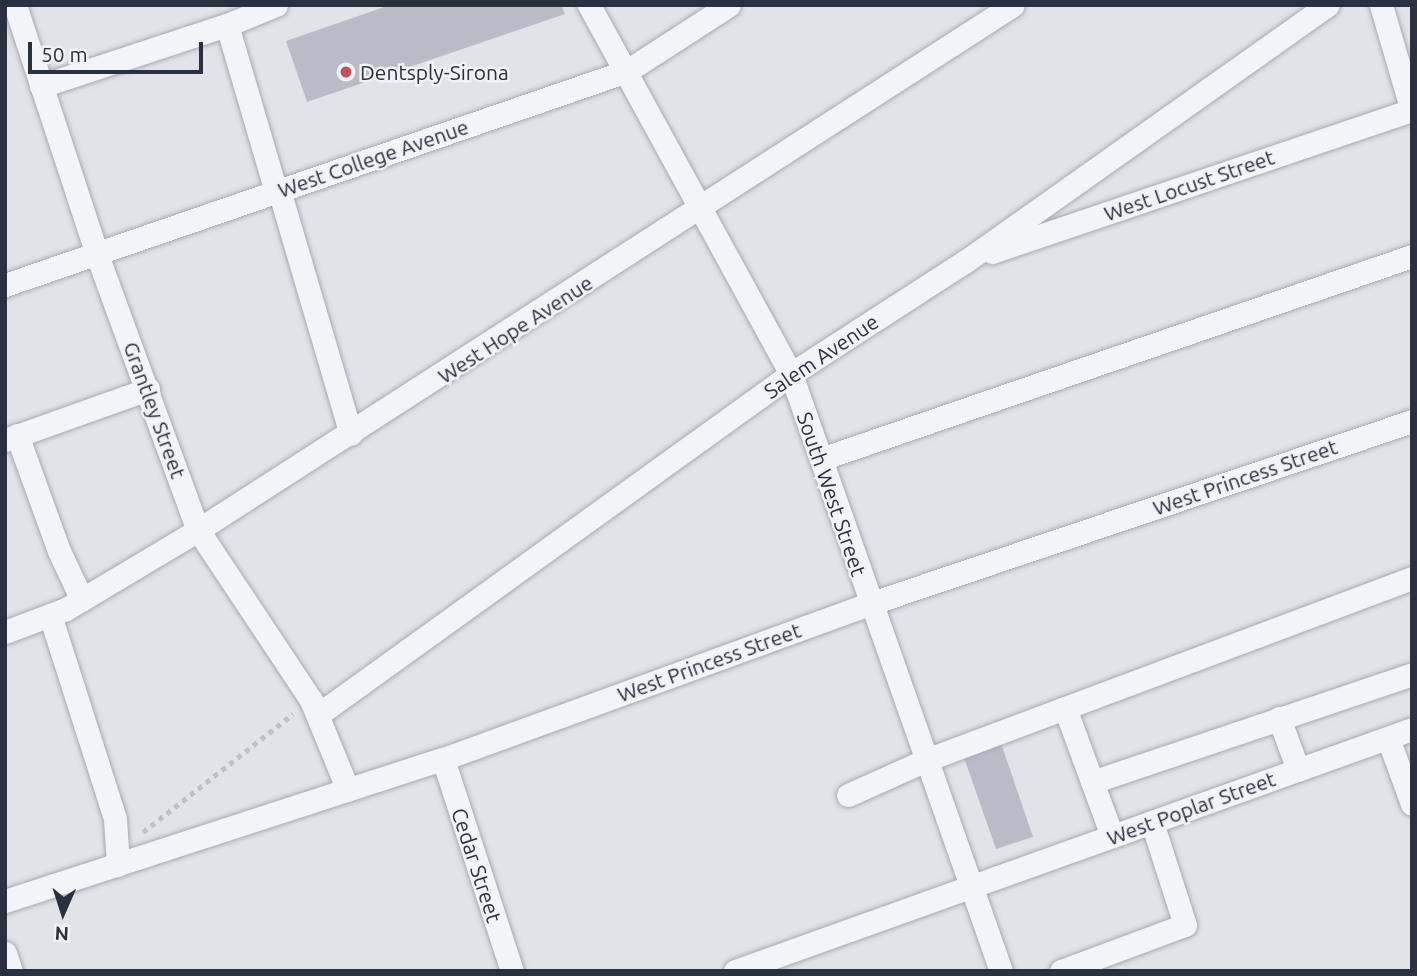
<!DOCTYPE html>
<style>
body{margin:0}
#map{position:relative;width:1417px;height:976px;overflow:hidden;background:#e1e3e8;font-family:Ubuntu,sans-serif}
div>[style]{position:absolute}
[style*='--x']{left:calc(var(--x)*1px);top:calc(var(--y)*1px);width:calc(var(--w)*1px);rotate:calc(var(--a)*1deg)}
.building>*{inset:0;background:#b9bcc5}
.path>*{height:4.5px;margin-top:-2.25px;transform-origin:0;background:repeating-linear-gradient(90deg,#bfc1c7 0 5px,transparent 0 10px)}
.roads{filter:drop-shadow(0 0 2px #a7aab2) drop-shadow(0 0 2px #a7aab2)}
.minor>*{height:23px;margin:-11.5px;padding:0 11.5px;transform-origin:11.5px;border-radius:11.5px;background:#f3f4f7}
.dots>*{width:19px;height:19px;translate:-50% -50%;box-sizing:border-box;border:4px solid #f0f2f6;border-radius:50%}
span{translate:-50% -50%;white-space:nowrap;text-align:center;line-height:1.15;-webkit-text-stroke:5px #f0f2f6;paint-order:stroke}
.poi-label{font-size:21px;color:#2b303f}
.left{translate:0 -50%;text-align:left}
.street-label{font-size:21px;color:#2b303f}
.frame{position:absolute;inset:0;border:7px solid #2b303f;pointer-events:none}
.north{position:absolute;left:28px;top:878px;width:70px;height:70px;-webkit-text-stroke:5px #f0f2f6;paint-order:stroke;rotate:183deg;font-size:19px;font-weight:700;line-height:28px;text-align:center;color:#2b303f}
.north::after{content:'';display:block;margin:auto;width:24px;height:32px;background:#2b303f;clip-path:polygon(50% 0,100% 100%,50% 72%,0 100%)}
.scale{position:absolute;left:28px;top:42px;width:175px;height:32px;box-sizing:border-box;border:4px solid #2b303f;border-top:0;padding-left:9px;font-size:21px;line-height:24px;white-space:nowrap;color:#2b303f;-webkit-text-stroke:5px #f0f2f6;paint-order:stroke}
</style>
<div id="map">
<div class="building">
<div style="clip-path:polygon(390px 5px,561px 5px,565px 14px,307px 102px,286px 41px)"></div>
<div style="clip-path:polygon(999px 737px,1033px 837px,996px 849px,961px 749px)"></div>
</div>
<div class="path">
<div style="--x:143;--y:832;--w:191;--a:-38.2"></div>
</div>
<div class="roads">
<div class="minor">
<div style="--x:15;--y:5;--w:260;--a:71.8"></div>
<div style="--x:96;--y:252;--w:296;--a:69.9"></div>
<div style="--x:198;--y:530;--w:204;--a:56.4"></div>
<div style="--x:311;--y:700;--w:97;--a:67.7"></div>
<div style="--x:589;--y:5;--w:421;--a:61.3"></div>
<div style="--x:791;--y:374;--w:633;--a:70.62"></div>
<div style="--x:1381;--y:5;--w:110;--a:73.7"></div>
<div style="--x:227;--y:25;--w:53;--a:-22.2"></div>
<div style="--x:41;--y:86;--w:196;--a:-18.2"></div>
<div style="--x:227;--y:25;--w:173;--a:73.6"></div>
<div style="--x:279;--y:190;--w:254;--a:73.6"></div>
<div style="--x:992;--y:252;--w:443;--a:-18.7"></div>
<div style="--x:5;--y:285;--w:658;--a:-18.99"></div>
<div style="--x:627;--y:71;--w:121;--a:-32.9"></div>
<div style="--x:17;--y:435;--w:123;--a:70.1"></div>
<div style="--x:59;--y:551;--w:54;--a:64.9"></div>
<div style="--x:5;--y:440;--w:152;--a:-19.6"></div>
<div style="--x:821;--y:459;--w:625;--a:-18.96"></div>
<div style="--x:50;--y:615;--w:214;--a:72.3"></div>
<div style="--x:115;--y:819;--w:46;--a:86.3"></div>
<div style="--x:5;--y:632;--w:65;--a:-20.7"></div>
<div style="--x:66;--y:609;--w:154;--a:-30.9"></div>
<div style="--x:198;--y:530;--w:969;--a:-32.79"></div>
<div style="--x:1065;--y:708;--w:136;--a:69.8"></div>
<div style="--x:319;--y:714;--w:582;--a:-35.77"></div>
<div style="--x:791;--y:374;--w:208;--a:-32.9"></div>
<div style="--x:966;--y:261;--w:443;--a:-35.3"></div>
<div style="--x:1279;--y:718;--w:55;--a:69.9"></div>
<div style="--x:1388;--y:738;--w:70;--a:70"></div>
<div style="--x:443;--y:759;--w:223;--a:72"></div>
<div style="--x:1092;--y:782;--w:338;--a:-18.6"></div>
<div style="--x:848;--y:795;--w:85;--a:-24.2"></div>
<div style="--x:926;--y:760;--w:519;--a:-20.53"></div>
<div style="--x:5;--y:901;--w:460;--a:-18"></div>
<div style="--x:443;--y:759;--w:453;--a:-20"></div>
<div style="--x:869;--y:604;--w:573;--a:-18.62"></div>
<div style="--x:5;--y:953;--w:19;--a:72"></div>
<div style="--x:735;--y:971;--w:719;--a:-19.67"></div>
<div style="--x:1061;--y:971;--w:132;--a:-20.4"></div>
<div style="--x:1185;--y:925;--w:108;--a:-107.8"></div>
</div>
</div>
<div class="dots">
<div style="left:346px;top:72px;background:#c25158"></div>
</div>
<div class="poi-label">
<span class="left" style="left:360px;top:72px">Dentsply-Sirona</span>
</div>
<div class="street-label">
<span style="left:373px;top:158px;rotate:-19deg">West College Avenue</span>
<span style="left:1189px;top:185px;rotate:-19deg">West Locust Street</span>
<span style="left:515px;top:329px;rotate:-33deg">West Hope Avenue</span>
<span style="left:821px;top:356px;rotate:-34deg">Salem Avenue</span>
<span style="left:155px;top:410px;rotate:70deg">Grantley Street</span>
<span style="left:1245px;top:477px;rotate:-19deg">West Princess Street</span>
<span style="left:832px;top:494px;rotate:71deg">South West Street</span>
<span style="left:709px;top:662px;rotate:-20deg">West Princess Street</span>
<span style="left:1191px;top:808px;rotate:-20deg">West Poplar Street</span>
<span style="left:477px;top:865px;rotate:72deg">Cedar Street</span>
</div>
<div class="frame"></div>
<div class="north">N</div>
<div class="scale">50 m</div>
</div>
